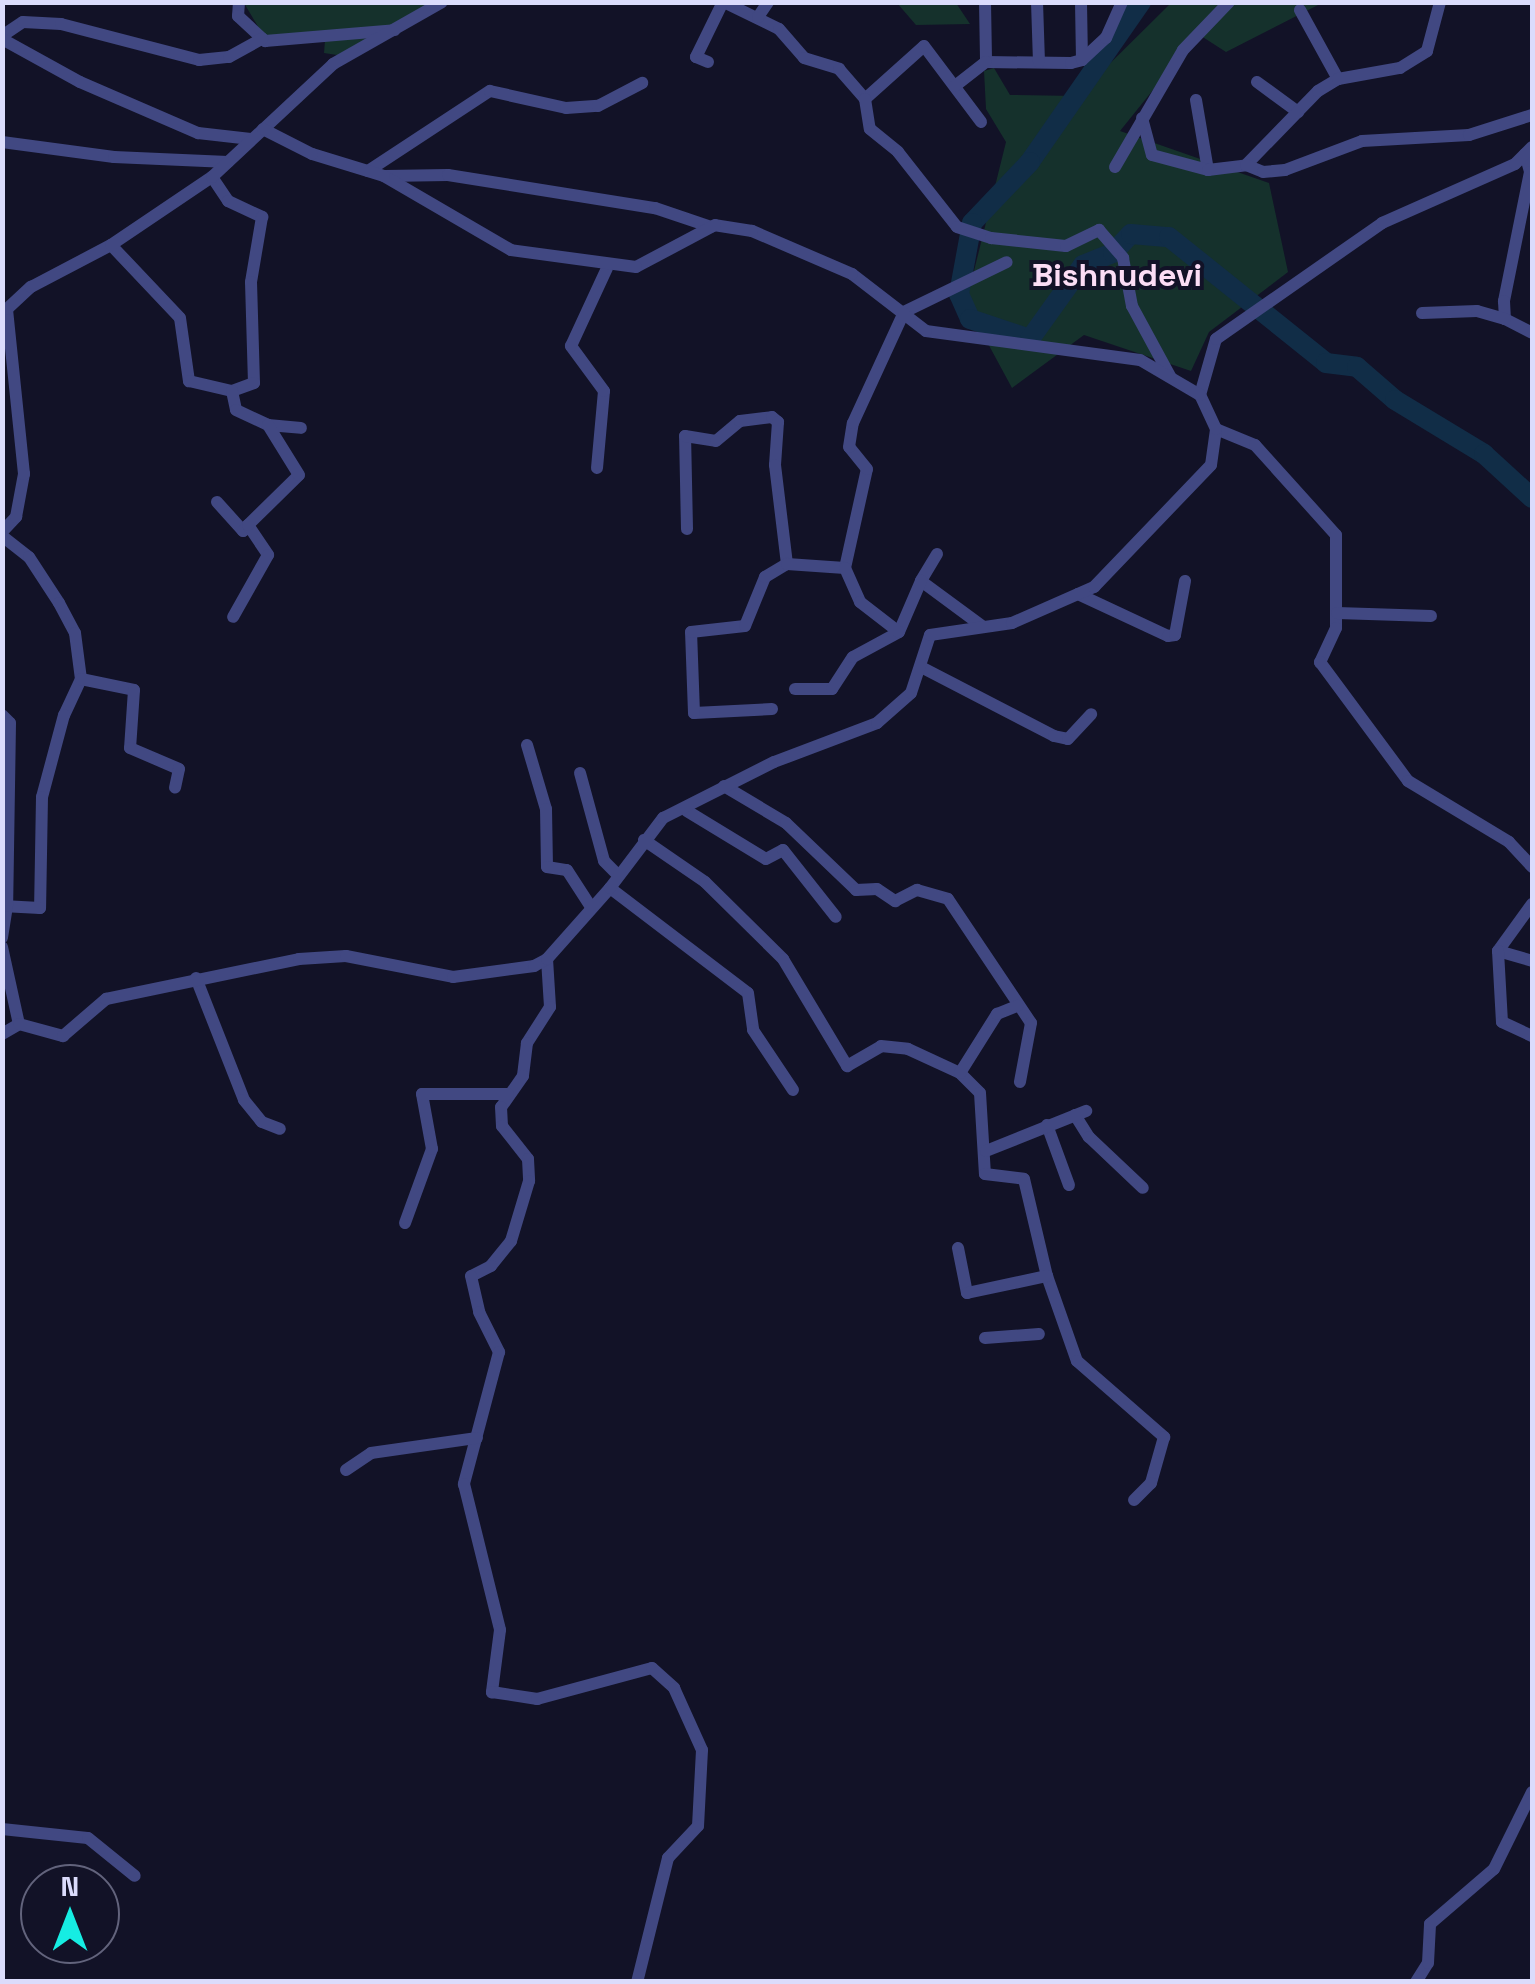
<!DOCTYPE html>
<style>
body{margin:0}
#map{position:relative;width:1535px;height:1984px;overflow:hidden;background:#121227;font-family:"Space Grotesk",sans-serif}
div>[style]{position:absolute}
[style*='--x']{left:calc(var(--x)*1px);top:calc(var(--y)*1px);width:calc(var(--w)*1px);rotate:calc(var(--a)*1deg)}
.green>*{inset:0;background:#15312c}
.river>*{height:20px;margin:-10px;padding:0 10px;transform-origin:10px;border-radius:10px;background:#112d47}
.minor>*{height:12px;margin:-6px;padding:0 6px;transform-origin:6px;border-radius:6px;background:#414882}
span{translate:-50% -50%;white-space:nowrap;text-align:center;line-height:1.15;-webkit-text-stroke:8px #121227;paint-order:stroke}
.neighbourhood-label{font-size:32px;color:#fcddf5;font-weight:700}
.frame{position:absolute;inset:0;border:5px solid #dbdcfc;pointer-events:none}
.north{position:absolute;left:20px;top:1864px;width:100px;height:100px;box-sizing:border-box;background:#121227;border:2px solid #62637c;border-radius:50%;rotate:0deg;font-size:28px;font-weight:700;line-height:40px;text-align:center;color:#dbdcfc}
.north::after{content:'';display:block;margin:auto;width:35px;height:45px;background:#16ede3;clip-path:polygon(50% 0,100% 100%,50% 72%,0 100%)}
</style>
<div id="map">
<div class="green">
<div style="clip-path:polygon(244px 3px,439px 3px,350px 57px,324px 53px,325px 40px,266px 40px)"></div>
<div style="clip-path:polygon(897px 3px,956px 3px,970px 24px,916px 25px)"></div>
<div style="clip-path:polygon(1171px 3px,1322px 3px,1226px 52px,1198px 34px,1120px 131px,1269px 183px,1288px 272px,1209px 332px,1191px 371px,1084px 335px,1012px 388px,966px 303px,1006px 142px,986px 109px,984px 71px,994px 68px,1010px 95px,1077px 96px)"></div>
</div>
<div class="river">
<div style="--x:1141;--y:2;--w:195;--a:124.8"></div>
<div style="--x:1030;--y:162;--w:84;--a:133.6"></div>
<div style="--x:972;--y:223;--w:72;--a:100.4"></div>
<div style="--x:959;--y:294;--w:27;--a:66"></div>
<div style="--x:970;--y:319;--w:63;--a:18.4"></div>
<div style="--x:1030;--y:339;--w:91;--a:-54.4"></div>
<div style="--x:1083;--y:265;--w:32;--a:-22"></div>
<div style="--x:1113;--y:253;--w:26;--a:-47"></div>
<div style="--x:1131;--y:234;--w:38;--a:5"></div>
<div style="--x:1169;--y:237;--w:201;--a:38.7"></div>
<div style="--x:1326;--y:363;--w:31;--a:7"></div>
<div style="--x:1357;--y:367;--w:50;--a:41"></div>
<div style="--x:1395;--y:400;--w:104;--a:31.2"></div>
<div style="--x:1484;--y:454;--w:65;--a:42.5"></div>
</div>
<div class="minor">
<div style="--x:239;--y:2;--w:14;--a:94"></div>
<div style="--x:238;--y:16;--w:37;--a:43"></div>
<div style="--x:265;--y:41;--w:130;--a:-4.8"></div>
<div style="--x:724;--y:2;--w:61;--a:26.1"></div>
<div style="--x:779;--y:29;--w:38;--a:49"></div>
<div style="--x:804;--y:58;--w:37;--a:17"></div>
<div style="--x:839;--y:69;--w:40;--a:49"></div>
<div style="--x:865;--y:99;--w:79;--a:-41.9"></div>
<div style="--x:924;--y:46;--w:95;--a:53.1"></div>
<div style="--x:985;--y:2;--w:60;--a:89"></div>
<div style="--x:986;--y:62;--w:85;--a:0.7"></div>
<div style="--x:1071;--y:63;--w:11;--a:-15"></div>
<div style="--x:1082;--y:60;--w:58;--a:-91"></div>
<div style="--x:1037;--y:2;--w:60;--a:88.1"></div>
<div style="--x:1300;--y:10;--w:79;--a:61.2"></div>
<div style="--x:758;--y:17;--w:18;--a:-56"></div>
<div style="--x:2;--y:36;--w:25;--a:-34"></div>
<div style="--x:23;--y:22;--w:38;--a:3"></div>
<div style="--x:61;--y:24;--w:143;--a:14.6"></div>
<div style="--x:199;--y:60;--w:30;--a:-6"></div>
<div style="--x:229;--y:57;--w:38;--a:-29"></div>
<div style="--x:2;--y:39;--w:89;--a:28.9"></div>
<div style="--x:80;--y:82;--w:129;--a:23.4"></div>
<div style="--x:198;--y:133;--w:53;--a:6.5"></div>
<div style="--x:1082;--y:60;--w:33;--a:-43"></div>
<div style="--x:1106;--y:38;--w:39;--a:-66"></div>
<div style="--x:708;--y:62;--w:13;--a:-157"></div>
<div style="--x:696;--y:57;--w:61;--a:-63.9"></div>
<div style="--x:1257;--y:82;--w:51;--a:36.2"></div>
<div style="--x:955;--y:86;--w:39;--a:-38"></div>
<div style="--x:865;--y:99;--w:30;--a:81"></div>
<div style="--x:870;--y:129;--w:36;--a:39"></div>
<div style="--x:898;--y:152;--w:95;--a:51.8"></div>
<div style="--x:957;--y:227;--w:36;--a:18"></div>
<div style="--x:991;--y:238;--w:75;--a:6.1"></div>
<div style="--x:1066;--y:246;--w:37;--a:-26"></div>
<div style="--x:1099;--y:230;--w:37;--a:49"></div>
<div style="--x:1123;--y:258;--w:49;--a:79.4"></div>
<div style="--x:1132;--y:306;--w:80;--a:61.5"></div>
<div style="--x:1196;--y:100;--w:71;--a:80.3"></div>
<div style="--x:1142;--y:118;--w:38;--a:75"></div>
<div style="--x:1152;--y:155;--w:58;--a:15"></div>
<div style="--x:1208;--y:170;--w:38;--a:-7"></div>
<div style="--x:1246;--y:165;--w:103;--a:-45.8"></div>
<div style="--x:1318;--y:91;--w:23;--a:-31"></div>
<div style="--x:1338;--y:79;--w:63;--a:-10.1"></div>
<div style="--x:1400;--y:68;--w:32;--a:-32"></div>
<div style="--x:1427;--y:51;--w:51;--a:-75.1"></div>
<div style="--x:2;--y:142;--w:113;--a:7.6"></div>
<div style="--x:114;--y:157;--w:114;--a:2.5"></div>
<div style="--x:1525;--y:154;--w:19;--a:74"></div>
<div style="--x:1530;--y:172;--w:132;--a:101.4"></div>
<div style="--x:1504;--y:301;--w:18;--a:87"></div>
<div style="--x:1505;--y:319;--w:30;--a:27"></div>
<div style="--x:1246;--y:165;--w:18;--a:22"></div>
<div style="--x:1263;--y:172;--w:22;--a:-5"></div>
<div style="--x:1285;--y:170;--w:82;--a:-20.6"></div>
<div style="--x:1362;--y:141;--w:107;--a:-3.2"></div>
<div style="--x:1469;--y:135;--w:66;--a:-17.6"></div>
<div style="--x:1115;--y:167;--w:135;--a:-59.8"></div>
<div style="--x:1183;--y:50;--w:66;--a:-46.2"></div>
<div style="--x:368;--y:171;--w:146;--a:-33.3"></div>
<div style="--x:490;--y:91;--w:78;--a:12.6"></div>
<div style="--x:566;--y:108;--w:32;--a:-4"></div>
<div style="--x:598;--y:106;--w:50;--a:-27.6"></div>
<div style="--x:385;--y:176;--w:63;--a:-0.9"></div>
<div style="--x:448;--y:175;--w:210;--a:9.1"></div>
<div style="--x:655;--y:208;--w:59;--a:18.7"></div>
<div style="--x:212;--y:177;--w:29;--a:56"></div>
<div style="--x:228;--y:201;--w:38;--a:25"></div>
<div style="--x:262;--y:217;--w:66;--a:99.6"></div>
<div style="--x:251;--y:282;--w:101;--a:88.3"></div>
<div style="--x:254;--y:383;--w:23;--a:160"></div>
<div style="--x:111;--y:245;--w:100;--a:46.6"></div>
<div style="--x:180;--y:318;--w:64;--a:81.9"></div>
<div style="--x:189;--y:381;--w:44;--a:13.1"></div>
<div style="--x:232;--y:391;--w:19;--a:78"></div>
<div style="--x:236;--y:410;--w:35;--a:25"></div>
<div style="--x:268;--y:425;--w:33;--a:5"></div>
<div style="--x:1422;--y:313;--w:55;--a:-2.1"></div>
<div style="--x:1477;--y:311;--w:29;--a:16"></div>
<div style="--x:1200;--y:395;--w:58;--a:-74.1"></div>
<div style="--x:1216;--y:339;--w:203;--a:-34.9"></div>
<div style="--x:1382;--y:223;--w:145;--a:-23.9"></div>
<div style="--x:1515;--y:164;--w:24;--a:-45"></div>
<div style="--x:1216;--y:429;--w:42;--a:22.3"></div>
<div style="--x:1255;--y:445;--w:121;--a:48"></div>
<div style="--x:1336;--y:535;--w:93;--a:90"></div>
<div style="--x:1336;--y:628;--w:38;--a:115"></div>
<div style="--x:1320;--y:662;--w:148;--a:53.5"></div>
<div style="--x:1408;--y:781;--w:118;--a:31.1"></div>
<div style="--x:1509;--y:842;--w:34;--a:47"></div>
<div style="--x:597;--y:468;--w:77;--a:-84.8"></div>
<div style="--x:604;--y:391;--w:56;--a:-126.3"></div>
<div style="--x:571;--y:346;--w:86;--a:-65.2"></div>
<div style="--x:217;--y:502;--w:39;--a:48"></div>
<div style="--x:243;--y:531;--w:8;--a:-50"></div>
<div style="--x:248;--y:525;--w:36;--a:56"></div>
<div style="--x:268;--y:555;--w:71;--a:119.4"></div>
<div style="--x:248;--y:525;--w:71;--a:-44.4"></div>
<div style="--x:299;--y:475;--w:59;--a:-121.8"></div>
<div style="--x:687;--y:529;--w:93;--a:-91.2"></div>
<div style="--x:685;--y:436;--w:31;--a:9"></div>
<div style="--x:716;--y:441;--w:31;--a:-40"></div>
<div style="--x:740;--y:421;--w:32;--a:-7"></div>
<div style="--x:772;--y:417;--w:8;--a:40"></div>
<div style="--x:778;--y:422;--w:43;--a:94"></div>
<div style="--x:775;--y:465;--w:100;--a:83.1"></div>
<div style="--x:2;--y:532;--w:21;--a:-47"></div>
<div style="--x:16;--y:517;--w:44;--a:-79.5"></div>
<div style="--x:24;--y:474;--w:166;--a:-95.9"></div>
<div style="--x:7;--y:309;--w:33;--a:-43"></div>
<div style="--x:31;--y:287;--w:90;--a:-27.7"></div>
<div style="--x:111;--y:245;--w:122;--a:-34"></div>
<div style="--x:212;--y:177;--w:166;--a:-43"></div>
<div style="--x:333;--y:64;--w:125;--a:-29.6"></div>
<div style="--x:2;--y:536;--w:34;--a:38"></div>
<div style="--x:29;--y:557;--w:55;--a:56.9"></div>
<div style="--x:59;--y:603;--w:34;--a:62"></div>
<div style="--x:75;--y:633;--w:46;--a:82.6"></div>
<div style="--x:81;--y:679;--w:40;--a:115"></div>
<div style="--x:64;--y:715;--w:85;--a:105"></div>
<div style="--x:42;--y:797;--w:111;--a:91"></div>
<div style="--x:40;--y:908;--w:33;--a:-177"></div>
<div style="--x:7;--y:906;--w:32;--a:99"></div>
<div style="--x:937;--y:554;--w:31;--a:121"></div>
<div style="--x:921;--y:581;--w:76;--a:36.4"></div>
<div style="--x:845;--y:568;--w:101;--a:-77.5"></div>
<div style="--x:867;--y:469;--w:28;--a:-129"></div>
<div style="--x:849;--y:447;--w:24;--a:-81"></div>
<div style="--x:853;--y:423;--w:122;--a:-65.3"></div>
<div style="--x:904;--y:312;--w:114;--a:-25.9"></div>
<div style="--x:1078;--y:594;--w:99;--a:25"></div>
<div style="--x:1168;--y:636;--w:7;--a:-8"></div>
<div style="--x:1175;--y:635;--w:55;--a:-79.5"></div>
<div style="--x:1337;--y:613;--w:94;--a:1.8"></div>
<div style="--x:921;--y:667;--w:150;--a:27.4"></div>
<div style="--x:1054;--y:736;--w:14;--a:12"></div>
<div style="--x:1068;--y:739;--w:34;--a:-47"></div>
<div style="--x:81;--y:679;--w:54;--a:11.7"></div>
<div style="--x:134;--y:690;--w:58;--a:93.9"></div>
<div style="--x:130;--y:748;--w:53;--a:23.2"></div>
<div style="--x:179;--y:769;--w:19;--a:102"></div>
<div style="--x:795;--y:689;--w:37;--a:0"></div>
<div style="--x:832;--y:689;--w:38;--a:-57"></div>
<div style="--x:853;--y:657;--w:52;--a:-28.5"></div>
<div style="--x:899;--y:632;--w:56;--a:-66.7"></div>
<div style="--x:772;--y:709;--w:78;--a:177.1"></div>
<div style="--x:694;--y:713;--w:81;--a:-92.1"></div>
<div style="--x:691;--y:632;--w:54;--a:-6.3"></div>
<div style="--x:745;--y:626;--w:53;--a:-67.8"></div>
<div style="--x:765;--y:577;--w:26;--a:-31"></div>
<div style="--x:787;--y:564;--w:58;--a:3.9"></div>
<div style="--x:845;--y:568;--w:37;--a:66"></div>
<div style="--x:860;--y:602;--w:49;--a:37.6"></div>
<div style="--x:2;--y:715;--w:11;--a:45"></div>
<div style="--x:10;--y:723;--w:183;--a:90.9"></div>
<div style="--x:527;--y:745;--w:67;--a:73.5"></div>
<div style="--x:546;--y:809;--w:58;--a:89"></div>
<div style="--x:547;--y:867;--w:20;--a:9"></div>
<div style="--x:567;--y:870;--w:44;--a:57"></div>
<div style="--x:580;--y:773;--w:91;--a:74.7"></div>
<div style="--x:604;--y:861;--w:20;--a:45"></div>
<div style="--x:724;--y:786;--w:72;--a:30.8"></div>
<div style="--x:786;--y:823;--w:97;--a:43.7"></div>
<div style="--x:856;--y:890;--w:21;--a:-3"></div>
<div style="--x:877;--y:889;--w:22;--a:34"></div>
<div style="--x:895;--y:901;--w:25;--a:-27"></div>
<div style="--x:917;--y:890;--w:32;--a:16"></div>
<div style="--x:948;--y:899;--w:149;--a:56.2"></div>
<div style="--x:1031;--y:1023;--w:60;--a:100.6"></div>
<div style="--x:687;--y:811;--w:92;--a:31.3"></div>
<div style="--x:766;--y:859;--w:19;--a:-28"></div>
<div style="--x:783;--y:850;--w:85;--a:51.7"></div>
<div style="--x:644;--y:840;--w:74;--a:34.5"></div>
<div style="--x:705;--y:882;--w:110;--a:44.6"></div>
<div style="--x:783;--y:959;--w:125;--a:59.1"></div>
<div style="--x:847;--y:1066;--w:39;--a:-30"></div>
<div style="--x:881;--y:1046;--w:27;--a:6"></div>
<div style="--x:908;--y:1049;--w:57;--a:24.8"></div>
<div style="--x:960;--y:1073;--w:28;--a:45"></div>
<div style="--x:980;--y:1093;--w:81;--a:86.5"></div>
<div style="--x:985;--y:1174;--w:39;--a:7"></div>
<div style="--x:1024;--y:1179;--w:100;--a:76.7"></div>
<div style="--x:1047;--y:1276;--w:90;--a:70.6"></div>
<div style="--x:1077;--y:1361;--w:116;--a:41.1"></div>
<div style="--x:1164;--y:1437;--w:48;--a:105.8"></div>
<div style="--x:1151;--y:1483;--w:24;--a:135"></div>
<div style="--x:610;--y:888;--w:173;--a:37.3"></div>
<div style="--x:748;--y:993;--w:37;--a:82"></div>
<div style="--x:753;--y:1030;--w:72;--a:56.3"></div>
<div style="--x:1532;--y:904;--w:58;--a:125.9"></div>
<div style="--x:1498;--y:951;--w:35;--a:16"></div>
<div style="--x:2;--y:947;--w:79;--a:77.6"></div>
<div style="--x:1498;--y:951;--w:71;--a:86.8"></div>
<div style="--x:1502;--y:1022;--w:33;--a:25"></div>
<div style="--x:547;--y:959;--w:48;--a:86.4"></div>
<div style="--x:550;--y:1007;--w:43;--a:122.6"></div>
<div style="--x:527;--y:1043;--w:33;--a:97"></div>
<div style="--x:523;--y:1076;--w:38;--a:125"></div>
<div style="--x:501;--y:1107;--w:19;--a:87"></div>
<div style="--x:502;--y:1126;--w:42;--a:51.8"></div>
<div style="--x:528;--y:1159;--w:22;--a:87"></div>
<div style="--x:529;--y:1181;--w:63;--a:106.7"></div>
<div style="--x:511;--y:1241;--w:32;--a:129"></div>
<div style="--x:491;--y:1266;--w:22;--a:153"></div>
<div style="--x:471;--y:1276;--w:37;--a:77"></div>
<div style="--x:479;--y:1312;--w:45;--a:63.4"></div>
<div style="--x:499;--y:1352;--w:137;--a:104.9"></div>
<div style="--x:464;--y:1484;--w:150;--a:76.1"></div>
<div style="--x:500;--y:1630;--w:63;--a:97.4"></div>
<div style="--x:492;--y:1692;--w:46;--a:8.8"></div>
<div style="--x:537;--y:1699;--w:119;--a:-15.1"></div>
<div style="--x:652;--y:1668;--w:30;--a:42"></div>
<div style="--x:674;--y:1688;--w:68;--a:65.7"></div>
<div style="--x:702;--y:1750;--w:76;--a:93"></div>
<div style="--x:698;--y:1826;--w:44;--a:133.2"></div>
<div style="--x:668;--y:1858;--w:128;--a:104"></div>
<div style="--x:196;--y:978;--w:131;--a:68.5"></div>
<div style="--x:244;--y:1100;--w:28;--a:51"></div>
<div style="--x:262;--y:1122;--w:19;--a:21"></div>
<div style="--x:2;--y:1034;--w:20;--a:-30"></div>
<div style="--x:19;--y:1024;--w:46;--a:15.3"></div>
<div style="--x:63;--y:1036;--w:57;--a:-40.7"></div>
<div style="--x:106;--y:999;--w:197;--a:-11.7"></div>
<div style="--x:299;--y:959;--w:47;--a:-3.7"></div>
<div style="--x:346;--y:956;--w:109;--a:11.1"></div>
<div style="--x:453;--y:977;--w:82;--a:-7.7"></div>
<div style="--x:534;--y:966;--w:15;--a:-28"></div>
<div style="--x:547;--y:959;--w:95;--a:-48.4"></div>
<div style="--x:610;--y:888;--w:88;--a:-52.9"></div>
<div style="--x:663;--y:818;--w:124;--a:-26.8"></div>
<div style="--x:774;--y:762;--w:110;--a:-20.7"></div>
<div style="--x:877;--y:723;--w:45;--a:-41.4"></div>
<div style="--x:911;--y:693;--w:61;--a:-71.9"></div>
<div style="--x:930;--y:635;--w:83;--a:-8.3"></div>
<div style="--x:1012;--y:623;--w:90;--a:-23.7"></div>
<div style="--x:1094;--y:587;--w:169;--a:-46.2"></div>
<div style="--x:1211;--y:465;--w:36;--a:-82"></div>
<div style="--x:1216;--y:429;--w:38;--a:-115"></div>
<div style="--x:1200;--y:395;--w:69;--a:-149.7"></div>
<div style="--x:1140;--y:360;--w:216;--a:-172.3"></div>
<div style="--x:926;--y:331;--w:93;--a:-142.4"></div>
<div style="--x:852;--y:274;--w:109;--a:-156.7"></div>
<div style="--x:752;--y:231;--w:37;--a:-171"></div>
<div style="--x:715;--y:225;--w:89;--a:152"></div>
<div style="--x:636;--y:267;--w:126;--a:-172.3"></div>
<div style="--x:511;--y:250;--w:147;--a:-149.8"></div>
<div style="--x:384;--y:176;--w:75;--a:-163"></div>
<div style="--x:312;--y:154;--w:55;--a:-153"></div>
<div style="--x:960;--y:1073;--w:70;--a:-57.9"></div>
<div style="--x:997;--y:1014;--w:22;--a:-22"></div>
<div style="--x:1075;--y:1115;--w:26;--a:58"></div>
<div style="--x:1089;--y:1137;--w:74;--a:43.4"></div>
<div style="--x:1047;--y:1125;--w:64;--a:69.9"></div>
<div style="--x:986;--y:1151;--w:108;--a:-21.8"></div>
<div style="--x:405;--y:1223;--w:79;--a:-70"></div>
<div style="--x:432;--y:1149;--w:56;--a:-100.3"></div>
<div style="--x:422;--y:1094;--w:86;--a:0"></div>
<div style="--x:958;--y:1248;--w:46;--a:78.7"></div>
<div style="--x:967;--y:1293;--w:82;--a:-12"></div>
<div style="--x:985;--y:1338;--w:54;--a:-4.2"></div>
<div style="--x:346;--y:1470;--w:30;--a:-34"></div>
<div style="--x:371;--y:1453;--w:107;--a:-8.1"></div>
<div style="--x:2;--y:1829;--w:86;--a:6"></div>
<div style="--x:88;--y:1838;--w:60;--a:39"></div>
<div style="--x:1416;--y:1982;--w:22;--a:-58"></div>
<div style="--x:1428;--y:1963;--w:39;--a:-87"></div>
<div style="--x:1430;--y:1924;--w:84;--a:-40.7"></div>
<div style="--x:1494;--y:1869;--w:86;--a:-63.7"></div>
</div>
<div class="neighbourhood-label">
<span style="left:1117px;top:275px">Bishnudevi</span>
</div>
<div class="frame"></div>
<div class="north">N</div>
</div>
